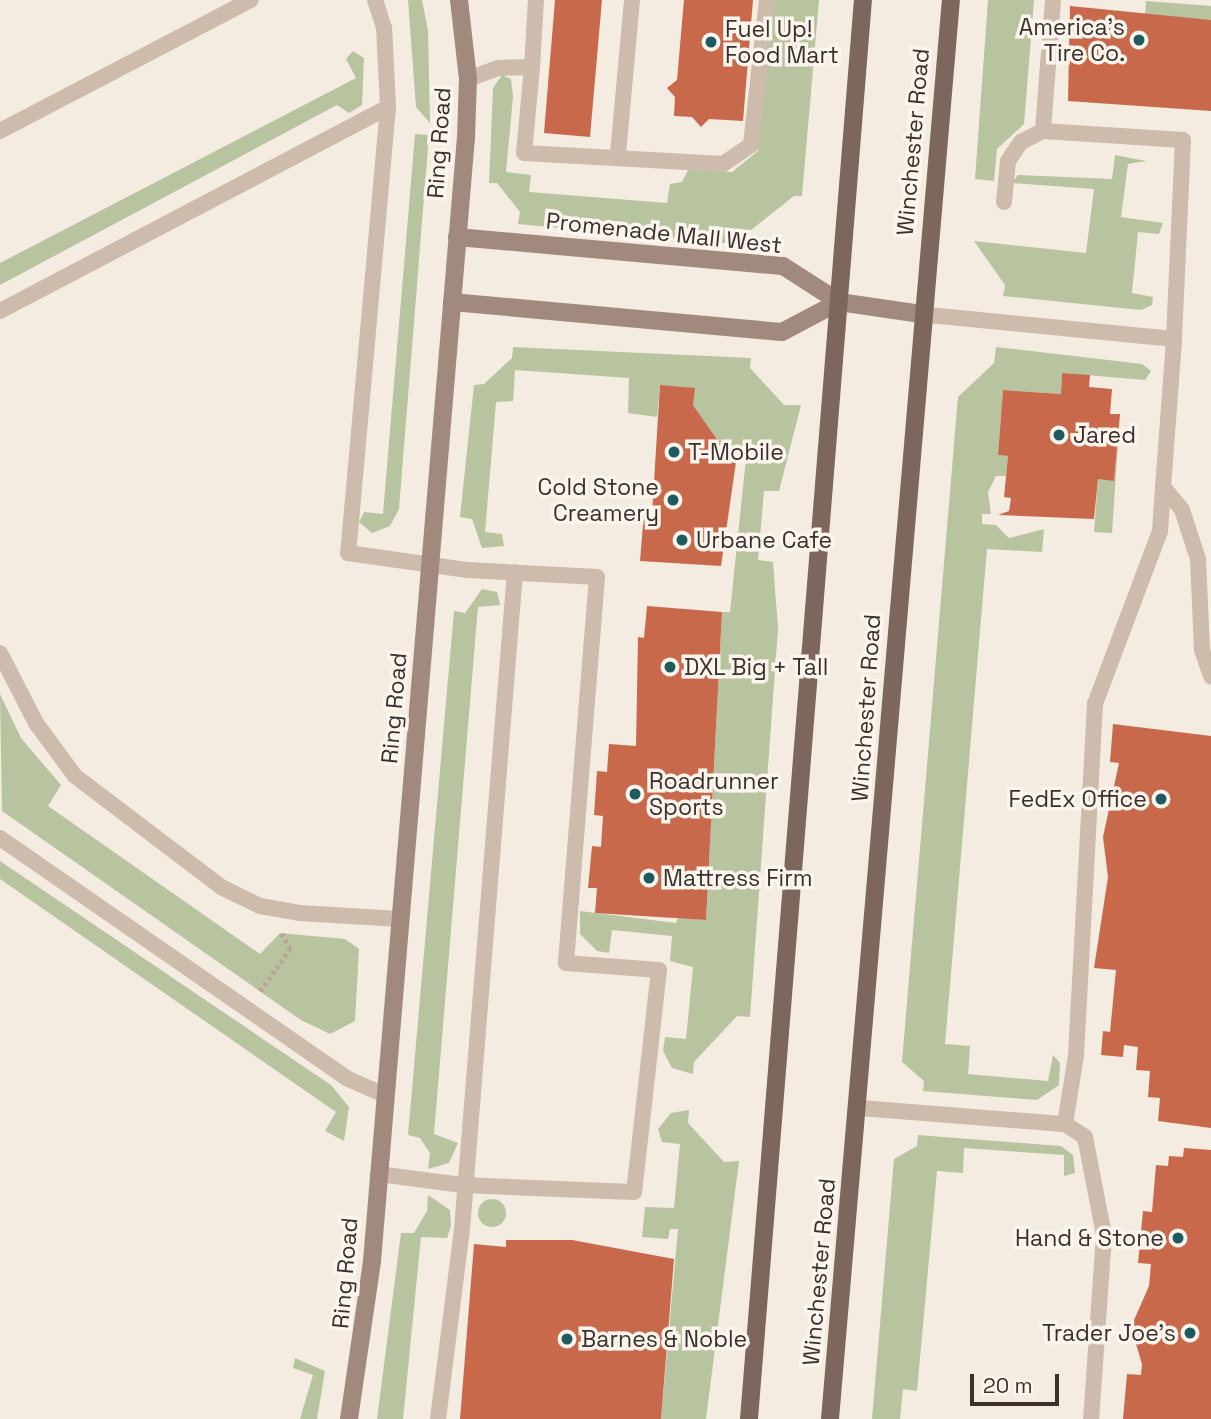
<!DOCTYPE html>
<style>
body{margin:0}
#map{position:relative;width:1211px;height:1419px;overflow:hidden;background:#f4ebe1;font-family:"Space Grotesk",sans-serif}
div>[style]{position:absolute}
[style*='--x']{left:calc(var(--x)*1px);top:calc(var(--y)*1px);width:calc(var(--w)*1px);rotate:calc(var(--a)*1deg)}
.green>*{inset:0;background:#b8c4a0}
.round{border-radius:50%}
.building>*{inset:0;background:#c8694b}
.path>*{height:4.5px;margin-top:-2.25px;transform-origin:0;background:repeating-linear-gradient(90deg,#b9a596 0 3.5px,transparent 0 7px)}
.lane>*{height:16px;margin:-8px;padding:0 8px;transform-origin:8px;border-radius:8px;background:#cdbbac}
.secondary>*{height:18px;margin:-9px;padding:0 9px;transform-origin:9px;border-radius:9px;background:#a18a7d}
.primary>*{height:18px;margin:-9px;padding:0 9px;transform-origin:9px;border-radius:9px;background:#7d675c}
.dots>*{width:19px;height:19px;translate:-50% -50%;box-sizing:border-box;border:4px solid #fbf5ee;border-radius:50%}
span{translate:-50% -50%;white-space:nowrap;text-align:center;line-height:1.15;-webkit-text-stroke:7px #fbf5ee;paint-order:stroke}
.poi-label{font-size:23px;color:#3b302b}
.right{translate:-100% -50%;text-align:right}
.left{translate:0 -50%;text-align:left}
.street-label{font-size:23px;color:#3b302b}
.scale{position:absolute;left:970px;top:1374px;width:89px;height:32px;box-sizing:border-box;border:4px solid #3b302b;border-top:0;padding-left:9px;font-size:21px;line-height:24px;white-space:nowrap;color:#3b302b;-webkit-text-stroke:5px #fbf5ee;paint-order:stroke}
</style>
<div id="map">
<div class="green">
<div style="clip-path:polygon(408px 0,422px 0,428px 30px,430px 123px,416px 107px)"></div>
<div style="clip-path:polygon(773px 0,819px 0,802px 196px,794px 196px,746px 234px,745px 245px,518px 224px,520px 212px,497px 183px,489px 183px,493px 88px,502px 75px,511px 79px,513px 97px,506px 172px,531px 175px,529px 192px,667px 203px,670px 184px,682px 182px,688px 170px,732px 172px,758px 151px)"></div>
<div style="clip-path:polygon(988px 0,1034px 0,1024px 124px,997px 149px,994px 181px,975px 179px)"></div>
<div style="clip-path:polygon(1146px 1px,1211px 6px,1211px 20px,1145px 16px)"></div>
<div style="clip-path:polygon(353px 51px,364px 58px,362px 105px,349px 113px,337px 105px,0 285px,0 263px,356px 78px,346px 59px)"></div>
<div style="clip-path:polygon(415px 134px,429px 135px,399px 509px,390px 526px,372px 533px,359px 522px,364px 512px,383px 514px)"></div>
<div style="clip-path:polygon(1115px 155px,1146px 161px,1128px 164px,1121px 217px,1163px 223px,1159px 234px,1138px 232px,1132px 293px,1153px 297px,1152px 305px,1141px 310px,1003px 296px,1005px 285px,974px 241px,1086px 253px,1094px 189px,1012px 183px,1018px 175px,1112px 179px)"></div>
<div style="clip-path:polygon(513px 347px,751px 358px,750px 368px,784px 405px,801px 405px,779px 491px,764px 491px,758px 560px,773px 562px,778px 628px,750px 1017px,737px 1016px,694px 1062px,693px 1074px,672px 1068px,663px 1051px,665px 1037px,686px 1039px,693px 967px,670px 961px,672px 936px,612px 930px,609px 953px,597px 951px,580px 934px,580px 911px,676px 923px,678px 918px,706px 920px,722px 612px,730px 612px,747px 449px,723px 448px,693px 405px,660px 385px,657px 417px,628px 413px,629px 378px,515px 370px,513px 401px,496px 402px,485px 532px,502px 534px,504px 546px,482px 548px,472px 519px,460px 517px,474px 385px,484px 384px,512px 358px)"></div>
<div style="clip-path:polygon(996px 347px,1142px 364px,1151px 371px,1145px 380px,1062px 373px,1061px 394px,1003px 390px,998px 455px,1008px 456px,1006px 476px,996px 476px,988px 492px,991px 514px,982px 514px,982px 524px,996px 525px,1009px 538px,1044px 529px,1042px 552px,987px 549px,945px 1044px,970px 1046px,968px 1074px,1048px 1081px,1053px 1055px,1060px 1063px,1059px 1085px,1037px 1100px,923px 1091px,924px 1081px,902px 1062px,958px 397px,994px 363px)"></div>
<div style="clip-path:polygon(1120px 414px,1112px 533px,1094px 532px,1098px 479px,1114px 480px)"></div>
<div style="clip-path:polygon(482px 589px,497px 592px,500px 605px,478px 607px,434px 1134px,458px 1143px,449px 1163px,428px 1169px,430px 1153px,420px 1138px,408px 1135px,454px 611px,465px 613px)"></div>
<div style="clip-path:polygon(0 694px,21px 738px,61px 785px,48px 806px,260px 954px,280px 933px,345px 939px,359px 949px,355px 1021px,330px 1034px,301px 1020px,2px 811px)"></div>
<div style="clip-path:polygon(0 861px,331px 1085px,349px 1107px,344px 1141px,325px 1131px,336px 1112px,0 879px)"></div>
<div style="clip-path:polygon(689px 1110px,688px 1123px,724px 1162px,739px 1161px,706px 1419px,661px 1419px,678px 1229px,670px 1229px,668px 1239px,642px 1237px,645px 1207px,674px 1208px,680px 1144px,662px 1142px,658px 1129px,671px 1113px)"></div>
<div style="clip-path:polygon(918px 1135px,1061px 1146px,1073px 1155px,1075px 1173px,1064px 1176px,1064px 1155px,964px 1148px,963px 1173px,937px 1171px,917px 1391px,903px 1389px,900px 1419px,872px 1419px,894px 1159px,917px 1146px)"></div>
<div style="clip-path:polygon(428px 1195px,450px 1210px,451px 1226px,447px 1238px,421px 1237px,403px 1419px,377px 1419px,401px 1233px,414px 1233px,427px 1211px)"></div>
<div class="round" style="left:478px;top:1199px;width:28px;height:28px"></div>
<div style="clip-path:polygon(295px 1358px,325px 1371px,317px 1419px,300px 1419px,313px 1375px,293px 1368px)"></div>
</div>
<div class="building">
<div style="clip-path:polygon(555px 0,602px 0,590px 137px,544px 133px)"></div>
<div style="clip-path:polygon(684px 0,753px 0,743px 121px,709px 119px,701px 127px,692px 117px,674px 116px,675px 97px,667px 88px,677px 80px)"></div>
<div style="clip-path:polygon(1070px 6px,1211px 20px,1211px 111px,1068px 101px)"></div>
<div style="clip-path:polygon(1062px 373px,1090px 375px,1089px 387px,1112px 389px,1110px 414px,1120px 414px,1114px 481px,1098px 479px,1094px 519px,998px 515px,1009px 511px,1011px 498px,1004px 497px,1008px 456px,998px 455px,1003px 390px,1061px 394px)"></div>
<div style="clip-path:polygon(660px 385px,695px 388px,693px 405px,723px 448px,738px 448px,721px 566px,640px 561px,644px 513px,652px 514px)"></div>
<div style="clip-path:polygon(647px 606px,722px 612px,706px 920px,595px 913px,597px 888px,588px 888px,592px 846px,601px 847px,603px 816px,594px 815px,597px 771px,607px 772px,609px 744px,636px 746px,638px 637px,644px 638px)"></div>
<div style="clip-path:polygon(1113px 724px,1211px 736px,1211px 1128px,1158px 1121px,1160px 1098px,1148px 1097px,1150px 1071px,1136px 1070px,1138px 1047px,1124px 1045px,1123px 1057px,1101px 1055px,1103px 1031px,1110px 1032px,1116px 970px,1094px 968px,1108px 877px,1103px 837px,1119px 763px,1110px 762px)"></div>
<div style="clip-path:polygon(1184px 1148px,1211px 1150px,1211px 1419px,1123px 1419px,1127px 1374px,1141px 1375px,1142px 1364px,1131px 1327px,1149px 1286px,1151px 1264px,1138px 1263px,1143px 1211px,1152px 1212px,1156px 1165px,1168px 1166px,1169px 1156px,1183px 1157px)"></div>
<div style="clip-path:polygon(506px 1240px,572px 1240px,674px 1259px,661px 1419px,460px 1419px,474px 1244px,506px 1247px)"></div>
</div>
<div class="path">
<div style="--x:260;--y:991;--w:52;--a:-54.5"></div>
<div style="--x:290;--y:949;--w:20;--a:-120"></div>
</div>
<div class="lane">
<div style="--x:375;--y:0;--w:28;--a:72"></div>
<div style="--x:384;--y:27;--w:80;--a:87.1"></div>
<div style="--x:388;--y:107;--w:448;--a:95.1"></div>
<div style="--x:348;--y:553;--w:121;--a:8.1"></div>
<div style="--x:468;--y:570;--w:129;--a:3.1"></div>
<div style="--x:597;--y:577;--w:387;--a:94.6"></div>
<div style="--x:566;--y:963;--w:93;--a:4.3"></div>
<div style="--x:659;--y:970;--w:223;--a:96.4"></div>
<div style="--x:634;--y:1192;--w:172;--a:-177.7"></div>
<div style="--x:462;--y:1185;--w:85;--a:-172.5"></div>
<div style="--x:1053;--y:0;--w:131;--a:94.4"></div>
<div style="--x:1043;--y:131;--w:140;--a:3.7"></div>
<div style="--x:1183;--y:140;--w:199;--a:92.6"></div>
<div style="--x:532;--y:67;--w:67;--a:-86.6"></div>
<div style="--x:468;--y:79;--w:32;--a:-20"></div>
<div style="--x:498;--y:68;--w:34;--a:-2"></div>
<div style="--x:532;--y:67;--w:86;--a:95.3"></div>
<div style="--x:524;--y:153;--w:199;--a:3.2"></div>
<div style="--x:723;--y:164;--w:34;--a:-34"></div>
<div style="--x:751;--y:145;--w:146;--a:-83.7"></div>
<div style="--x:0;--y:131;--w:283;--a:-27.6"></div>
<div style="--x:618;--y:154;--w:155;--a:-84.8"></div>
<div style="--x:1004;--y:202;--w:41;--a:-84.4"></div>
<div style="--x:1008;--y:161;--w:23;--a:-56"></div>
<div style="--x:1021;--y:142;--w:25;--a:-27"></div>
<div style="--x:0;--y:311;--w:438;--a:-27.7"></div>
<div style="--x:1163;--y:487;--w:30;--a:50"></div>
<div style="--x:1182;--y:510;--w:52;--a:71.9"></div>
<div style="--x:1198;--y:559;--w:91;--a:87.5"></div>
<div style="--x:1202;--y:650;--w:28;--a:71"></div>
<div style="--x:0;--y:653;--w:79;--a:62.8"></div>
<div style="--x:36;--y:723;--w:66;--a:53.7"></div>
<div style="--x:75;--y:776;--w:183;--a:37.2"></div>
<div style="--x:221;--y:887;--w:43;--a:26"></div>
<div style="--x:260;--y:906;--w:40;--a:10"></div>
<div style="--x:299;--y:913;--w:101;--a:3.4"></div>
<div style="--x:0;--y:838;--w:423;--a:34.7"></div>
<div style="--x:348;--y:1079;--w:40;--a:23.4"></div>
<div style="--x:860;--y:1108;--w:206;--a:4.5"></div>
<div style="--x:1065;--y:1124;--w:70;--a:-80.9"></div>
<div style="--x:1076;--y:1055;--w:352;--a:-86.9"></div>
<div style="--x:1095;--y:704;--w:185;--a:-69.4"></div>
<div style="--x:1160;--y:531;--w:44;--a:-86.1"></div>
<div style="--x:1163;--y:487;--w:148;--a:-85.7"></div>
<div style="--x:1174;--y:339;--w:254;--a:-174.4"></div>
<div style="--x:1065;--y:1124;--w:24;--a:33"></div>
<div style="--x:1085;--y:1137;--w:100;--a:79"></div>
<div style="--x:1104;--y:1235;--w:184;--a:94"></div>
<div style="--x:438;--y:1419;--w:192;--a:-82.8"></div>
<div style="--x:462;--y:1229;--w:659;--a:-85.39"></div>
</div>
<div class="secondary">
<div style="--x:457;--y:237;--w:327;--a:5.1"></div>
<div style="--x:783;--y:266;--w:67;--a:32.7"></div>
<div style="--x:839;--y:302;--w:83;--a:8.3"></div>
<div style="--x:452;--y:302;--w:331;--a:5.2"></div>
<div style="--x:782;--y:332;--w:64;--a:-27.8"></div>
<div style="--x:349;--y:1419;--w:160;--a:-81.7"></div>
<div style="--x:372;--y:1261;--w:1127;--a:-85.22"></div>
<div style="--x:466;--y:138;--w:59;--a:-88.1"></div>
<div style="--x:468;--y:79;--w:80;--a:-96.5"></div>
</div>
<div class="primary">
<div style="--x:749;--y:1419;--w:1424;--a:-85.41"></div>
<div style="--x:830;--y:1419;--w:1424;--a:-85.13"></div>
</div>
<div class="dots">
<div style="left:1139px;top:40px;background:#1f5a5e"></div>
<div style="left:711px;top:42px;background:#1f5a5e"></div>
<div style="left:1059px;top:435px;background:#1f5a5e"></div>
<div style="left:674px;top:452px;background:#1f5a5e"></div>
<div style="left:673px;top:500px;background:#1f5a5e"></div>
<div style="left:682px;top:540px;background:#1f5a5e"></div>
<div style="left:670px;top:667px;background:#1f5a5e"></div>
<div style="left:635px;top:794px;background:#1f5a5e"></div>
<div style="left:1161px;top:799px;background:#1f5a5e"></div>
<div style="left:649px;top:878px;background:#1f5a5e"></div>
<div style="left:1178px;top:1238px;background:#1f5a5e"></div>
<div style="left:1190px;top:1333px;background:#1f5a5e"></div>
<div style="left:567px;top:1339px;background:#1f5a5e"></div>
</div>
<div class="poi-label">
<span class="right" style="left:1125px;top:40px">America's<br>Tire Co.</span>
<span class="left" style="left:725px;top:42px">Fuel Up!<br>Food Mart</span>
<span class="left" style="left:1073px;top:435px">Jared</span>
<span class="left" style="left:688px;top:452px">T-Mobile</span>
<span class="right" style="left:659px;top:500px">Cold Stone<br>Creamery</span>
<span class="left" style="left:696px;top:540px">Urbane Cafe</span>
<span class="left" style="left:684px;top:667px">DXL Big + Tall</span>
<span class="left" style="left:649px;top:794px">Roadrunner<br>Sports</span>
<span class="right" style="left:1147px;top:799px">FedEx Office</span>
<span class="left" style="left:663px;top:878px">Mattress Firm</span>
<span class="right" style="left:1164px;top:1238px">Hand &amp; Stone</span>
<span class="right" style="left:1176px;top:1333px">Trader Joe's</span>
<span class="left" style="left:581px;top:1339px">Barnes &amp; Noble</span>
</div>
<div class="street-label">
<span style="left:913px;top:142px;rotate:-85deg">Winchester Road</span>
<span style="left:439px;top:143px;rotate:-86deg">Ring Road</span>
<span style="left:664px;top:233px;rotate:6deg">Promenade Mall West</span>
<span style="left:394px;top:708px;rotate:-85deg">Ring Road</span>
<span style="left:866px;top:708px;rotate:-86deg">Winchester Road</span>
<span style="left:819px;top:1272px;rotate:-85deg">Winchester Road</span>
<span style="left:345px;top:1273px;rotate:-85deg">Ring Road</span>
</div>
<div class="scale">20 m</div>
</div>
